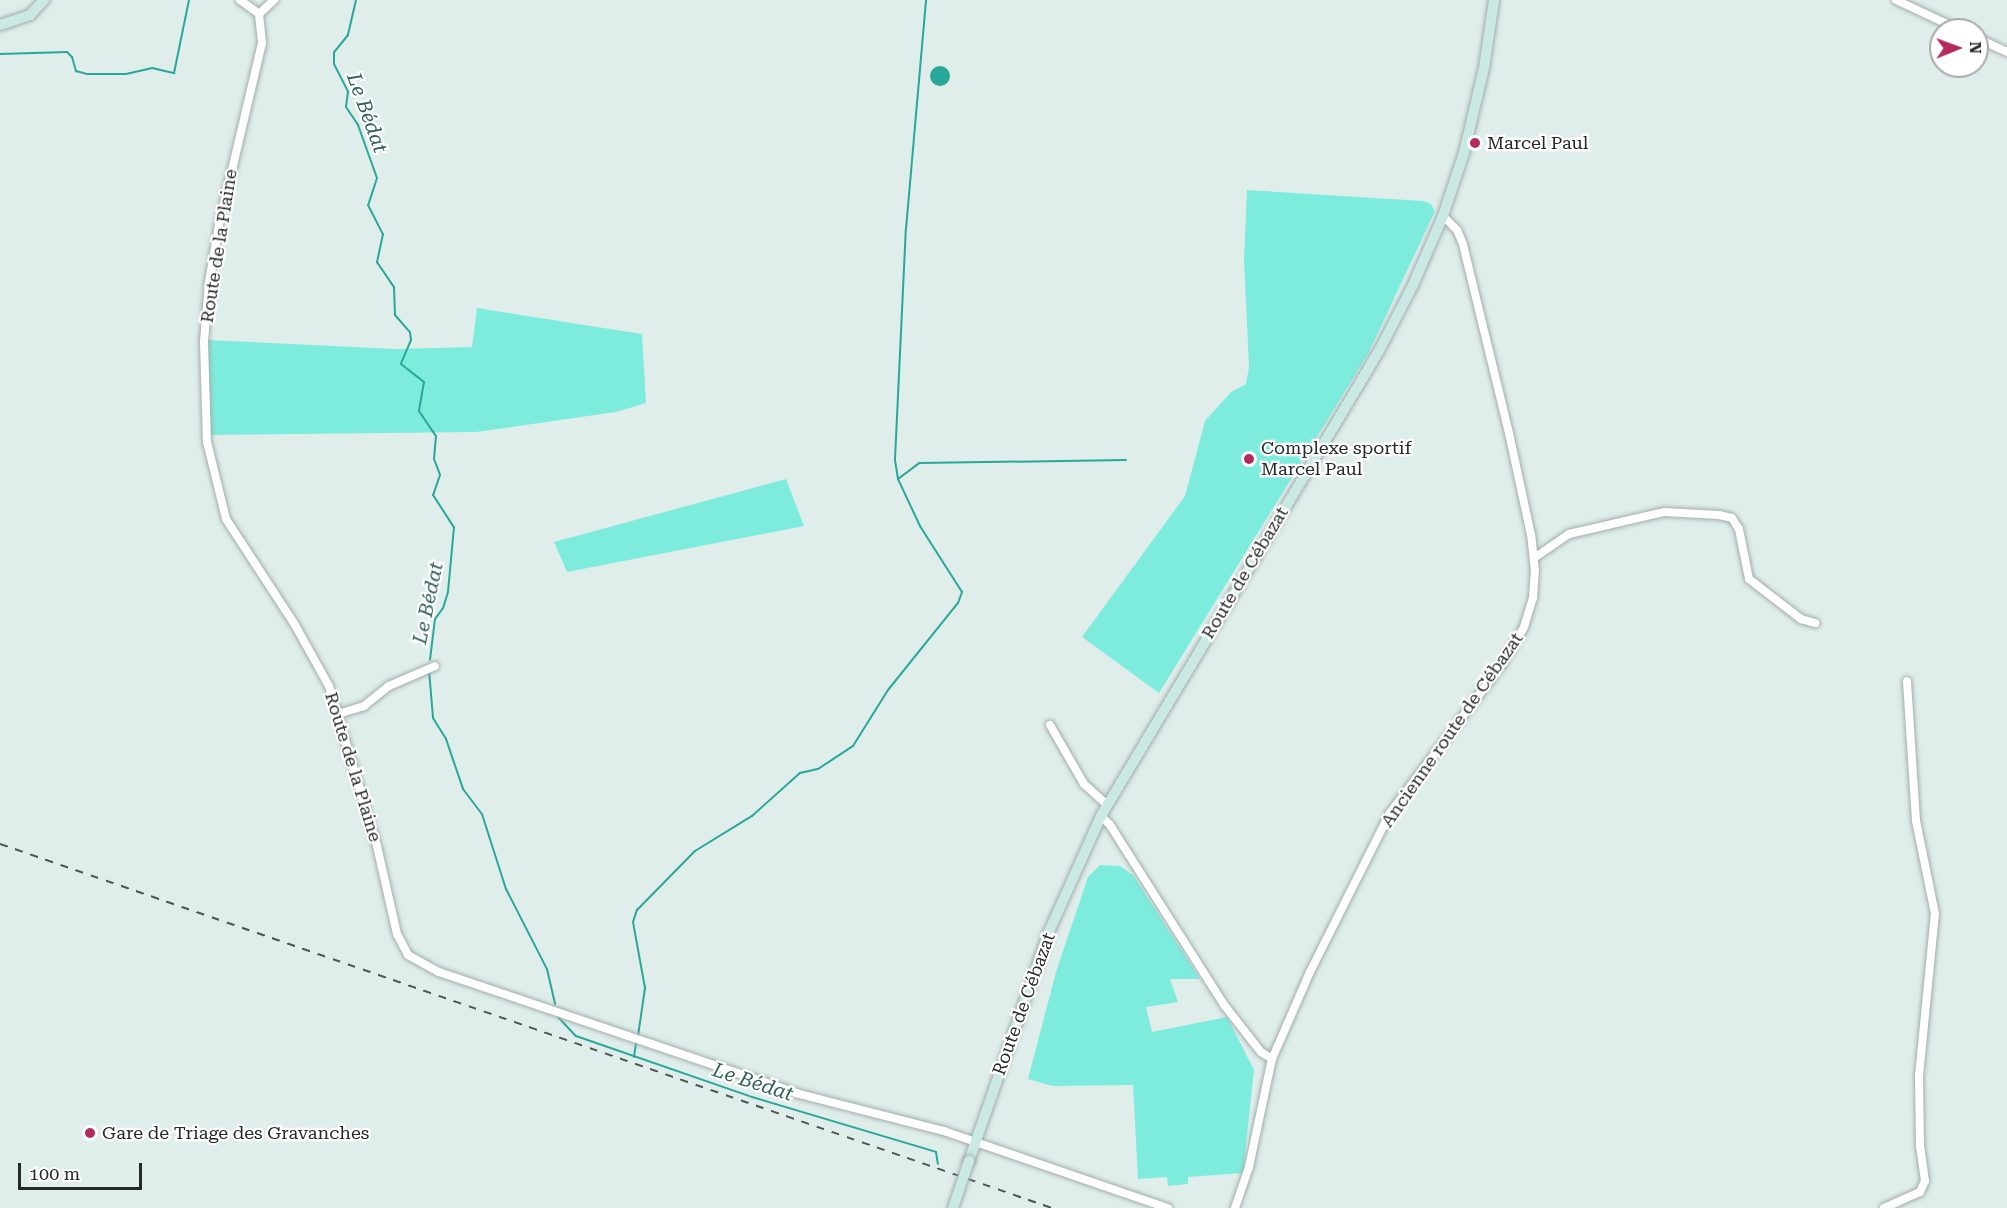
<!DOCTYPE html>
<meta charset="utf-8">
<style>
body{margin:0}
#map{position:relative;width:2007px;height:1208px;overflow:hidden;background:#e0eeeb;font-family:"Roboto Serif",serif}
div>[style]{position:absolute}
[style*='--x']{left:calc(var(--x)*1px);top:calc(var(--y)*1px);width:calc(var(--w)*1px);rotate:calc(var(--a)*1deg)}
.green>*{inset:0;background:#7eecdd}
.water>*{inset:0;background:#29a799}
.round{border-radius:50%}
.stream>*{height:2px;margin:-1px;padding:0 1px;transform-origin:1px;border-radius:1px;background:#29a799}
.roads{filter:drop-shadow(0 0 2px #a1aeac) drop-shadow(0 0 2px #a1aeac)}
.street>*{height:8px;margin:-4px;padding:0 4px;transform-origin:4px;border-radius:4px;background:#fff}
.secondary>*{height:10px;margin:-5px;padding:0 5px;transform-origin:5px;border-radius:5px;background:#cae9e5}
.rail>*{height:2px;margin-top:-1px;transform-origin:0;background:repeating-linear-gradient(90deg,#4d5352 0 8px,transparent 0 16px)}
.bridges{filter:drop-shadow(0 0 2px #a1aeac) drop-shadow(0 0 2px #a1aeac)}
.secondary-bridge>*{height:10px;margin:-5px;padding:0 5px;transform-origin:5px;border-radius:5px;background:#cae9e5}
.dots>*{width:16px;height:16px;translate:-50% -50%;box-sizing:border-box;border:3px solid #fff;border-radius:50%}
span{translate:-50% -50%;white-space:nowrap;text-align:center;line-height:1.15;-webkit-text-stroke:4.5px #fff;paint-order:stroke}
.poi-label{font-size:18px;color:#252a29}
.left{translate:0 -50%;text-align:left}
.street-label{font-size:18px;color:#252a29}
.water-label{font-size:20px;color:#2e5f58;font-style:italic}
.north{position:absolute;left:1929px;top:18px;width:60px;height:60px;box-sizing:border-box;background:#fff;border:2px solid #a8aaa9;border-radius:50%;rotate:89deg;font-size:16px;font-weight:700;line-height:24px;text-align:center;color:#252a29}
.north::after{content:'';display:block;margin:auto;width:21px;height:27px;background:#b6295d;clip-path:polygon(50% 0,100% 100%,50% 72%,0 100%)}
.scale{position:absolute;left:18px;top:1163px;width:124px;height:27px;box-sizing:border-box;border:3px solid #252a29;border-top:0;padding-left:8px;font-size:18px;line-height:21px;white-space:nowrap;color:#252a29;-webkit-text-stroke:4px #fff;paint-order:stroke}
</style>
<div id="map">
<div class="green">
<div style="clip-path:polygon(1247px 190px,1423px 201px,1431px 204px,1435px 211px,1368px 354px,1159px 693px,1082px 637px,1185px 496px,1205px 421px,1231px 392px,1246px 384px,1249px 367px,1244px 259px)"></div>
<div style="clip-path:polygon(477px 308px,642px 334px,646px 403px,616px 412px,476px 432px,209px 435px,208px 340px,396px 349px,472px 347px)"></div>
<div style="clip-path:polygon(786px 479px,804px 526px,567px 572px,554px 542px)"></div>
<div style="clip-path:polygon(1100px 865px,1120px 866px,1133px 875px,1200px 979px,1170px 979px,1178px 1002px,1146px 1007px,1152px 1032px,1227px 1017px,1254px 1070px,1243px 1173px,1188px 1177px,1188px 1184px,1168px 1186px,1167px 1177px,1138px 1179px,1133px 1085px,1052px 1086px,1028px 1079px,1056px 972px,1088px 877px)"></div>
</div>
<div class="water">
<div class="round" style="left:930px;top:66px;width:20px;height:20px"></div>
</div>
<div class="stream">
<div style="--x:356;--y:0;--w:36;--a:103"></div>
<div style="--x:348;--y:35;--w:22;--a:129"></div>
<div style="--x:334;--y:52;--w:12;--a:90"></div>
<div style="--x:334;--y:64;--w:31;--a:63"></div>
<div style="--x:348;--y:92;--w:15;--a:98"></div>
<div style="--x:346;--y:107;--w:22;--a:56"></div>
<div style="--x:358;--y:125;--w:56;--a:70.3"></div>
<div style="--x:377;--y:178;--w:28;--a:108"></div>
<div style="--x:368;--y:205;--w:33;--a:63"></div>
<div style="--x:383;--y:234;--w:29;--a:102"></div>
<div style="--x:377;--y:262;--w:30;--a:56"></div>
<div style="--x:394;--y:287;--w:28;--a:88"></div>
<div style="--x:395;--y:315;--w:23;--a:49"></div>
<div style="--x:410;--y:332;--w:8;--a:83"></div>
<div style="--x:411;--y:340;--w:26;--a:113"></div>
<div style="--x:401;--y:364;--w:29;--a:38"></div>
<div style="--x:424;--y:382;--w:29;--a:100"></div>
<div style="--x:419;--y:411;--w:30;--a:56"></div>
<div style="--x:436;--y:436;--w:23;--a:95"></div>
<div style="--x:434;--y:459;--w:17;--a:69"></div>
<div style="--x:440;--y:475;--w:21;--a:109"></div>
<div style="--x:433;--y:495;--w:38;--a:57"></div>
<div style="--x:454;--y:527;--w:65;--a:95.3"></div>
<div style="--x:448;--y:592;--w:17;--a:107"></div>
<div style="--x:443;--y:608;--w:14;--a:126"></div>
<div style="--x:435;--y:619;--w:41;--a:97"></div>
<div style="--x:0;--y:54;--w:67;--a:-1.7"></div>
<div style="--x:67;--y:52;--w:7;--a:45"></div>
<div style="--x:72;--y:57;--w:15;--a:74"></div>
<div style="--x:76;--y:71;--w:11;--a:15"></div>
<div style="--x:87;--y:74;--w:39;--a:0"></div>
<div style="--x:126;--y:74;--w:27;--a:-13"></div>
<div style="--x:152;--y:68;--w:23;--a:13"></div>
<div style="--x:174;--y:73;--w:75;--a:-78.4"></div>
<div style="--x:898;--y:479;--w:26;--a:-37"></div>
<div style="--x:919;--y:463;--w:207;--a:-0.8"></div>
<div style="--x:429;--y:670;--w:48;--a:85.2"></div>
<div style="--x:433;--y:718;--w:25;--a:58"></div>
<div style="--x:446;--y:739;--w:53;--a:71.2"></div>
<div style="--x:463;--y:789;--w:31;--a:53"></div>
<div style="--x:482;--y:814;--w:79;--a:72.3"></div>
<div style="--x:506;--y:889;--w:90;--a:62.9"></div>
<div style="--x:547;--y:969;--w:36;--a:77"></div>
<div style="--x:558;--y:1017;--w:26;--a:47"></div>
<div style="--x:576;--y:1036;--w:186;--a:19.1"></div>
<div style="--x:752;--y:1097;--w:192;--a:16.6"></div>
<div style="--x:936;--y:1152;--w:12;--a:81"></div>
<div style="--x:638;--y:1036;--w:49;--a:-81.7"></div>
<div style="--x:645;--y:988;--w:67;--a:-100.3"></div>
<div style="--x:633;--y:922;--w:13;--a:-72"></div>
<div style="--x:637;--y:910;--w:83;--a:-45.5"></div>
<div style="--x:695;--y:851;--w:67;--a:-31.6"></div>
<div style="--x:752;--y:816;--w:64;--a:-41.9"></div>
<div style="--x:800;--y:773;--w:18;--a:-13"></div>
<div style="--x:818;--y:769;--w:42;--a:-33.3"></div>
<div style="--x:853;--y:746;--w:66;--a:-58"></div>
<div style="--x:888;--y:690;--w:112;--a:-51.2"></div>
<div style="--x:958;--y:603;--w:12;--a:-70"></div>
<div style="--x:962;--y:592;--w:78;--a:-122.5"></div>
<div style="--x:920;--y:526;--w:52;--a:-115.1"></div>
<div style="--x:898;--y:479;--w:20;--a:-99"></div>
<div style="--x:895;--y:459;--w:230;--a:-87.3"></div>
<div style="--x:906;--y:229;--w:230;--a:-85"></div>
<div style="--x:634;--y:1057;--w:14;--a:-82"></div>
</div>
<div class="roads">
<div class="street">
<div style="--x:240;--y:0;--w:24;--a:36"></div>
<div style="--x:259;--y:14;--w:29;--a:84"></div>
<div style="--x:262;--y:43;--w:187;--a:103.3"></div>
<div style="--x:219;--y:225;--w:58;--a:100"></div>
<div style="--x:209;--y:282;--w:60;--a:94.8"></div>
<div style="--x:204;--y:342;--w:100;--a:88.3"></div>
<div style="--x:207;--y:442;--w:79;--a:76.1"></div>
<div style="--x:226;--y:519;--w:126;--a:56.9"></div>
<div style="--x:295;--y:625;--w:70;--a:60.9"></div>
<div style="--x:329;--y:686;--w:167;--a:73.3"></div>
<div style="--x:377;--y:846;--w:90;--a:77.2"></div>
<div style="--x:397;--y:934;--w:24;--a:62"></div>
<div style="--x:408;--y:955;--w:35;--a:29"></div>
<div style="--x:439;--y:972;--w:377;--a:18.7"></div>
<div style="--x:796;--y:1093;--w:153;--a:14.4"></div>
<div style="--x:944;--y:1131;--w:237;--a:19"></div>
<div style="--x:1896;--y:0;--w:71;--a:25.1"></div>
<div style="--x:259;--y:14;--w:21;--a:-43"></div>
<div style="--x:1977;--y:38;--w:33;--a:25"></div>
<div style="--x:1534;--y:558;--w:42;--a:-34.4"></div>
<div style="--x:1569;--y:534;--w:98;--a:-13"></div>
<div style="--x:1664;--y:512;--w:55;--a:3.1"></div>
<div style="--x:1719;--y:515;--w:13;--a:13"></div>
<div style="--x:1732;--y:518;--w:13;--a:58"></div>
<div style="--x:1739;--y:529;--w:51;--a:78.7"></div>
<div style="--x:1749;--y:579;--w:66;--a:37.6"></div>
<div style="--x:1801;--y:619;--w:15;--a:16"></div>
<div style="--x:338;--y:714;--w:27;--a:-17"></div>
<div style="--x:364;--y:706;--w:32;--a:-39"></div>
<div style="--x:389;--y:686;--w:50;--a:-23.5"></div>
<div style="--x:1050;--y:725;--w:68;--a:60"></div>
<div style="--x:1084;--y:784;--w:31;--a:42"></div>
<div style="--x:1101;--y:816;--w:13;--a:45"></div>
<div style="--x:1110;--y:825;--w:214;--a:57.6"></div>
<div style="--x:1225;--y:1006;--w:58;--a:52"></div>
<div style="--x:1261;--y:1052;--w:13;--a:32"></div>
<div style="--x:1235;--y:1208;--w:43;--a:-71.1"></div>
<div style="--x:1249;--y:1167;--w:110;--a:-78"></div>
<div style="--x:1272;--y:1059;--w:95;--a:-66.4"></div>
<div style="--x:1310;--y:972;--w:178;--a:-63.3"></div>
<div style="--x:1390;--y:813;--w:188;--a:-53"></div>
<div style="--x:1503;--y:663;--w:42;--a:-59.7"></div>
<div style="--x:1524;--y:627;--w:30;--a:-73"></div>
<div style="--x:1533;--y:598;--w:27;--a:-86"></div>
<div style="--x:1535;--y:571;--w:36;--a:-96"></div>
<div style="--x:1531;--y:535;--w:108;--a:-102.2"></div>
<div style="--x:1508;--y:429;--w:190;--a:-103.7"></div>
<div style="--x:1463;--y:244;--w:15;--a:-113"></div>
<div style="--x:1457;--y:230;--w:20;--a:-135"></div>
<div style="--x:1884;--y:1208;--w:39;--a:-24"></div>
<div style="--x:1920;--y:1192;--w:12;--a:-66"></div>
<div style="--x:1925;--y:1181;--w:34;--a:-98"></div>
<div style="--x:1920;--y:1147;--w:71;--a:-90.8"></div>
<div style="--x:1919;--y:1076;--w:163;--a:-84.4"></div>
<div style="--x:1935;--y:914;--w:95;--a:-101.5"></div>
<div style="--x:1916;--y:821;--w:140;--a:-93.7"></div>
</div>
<div class="secondary">
<div style="--x:0;--y:25;--w:32;--a:-18"></div>
<div style="--x:30;--y:15;--w:21;--a:-47"></div>
<div style="--x:969;--y:1161;--w:240;--a:-70.8"></div>
<div style="--x:1048;--y:934;--w:129;--a:-65.8"></div>
<div style="--x:1101;--y:816;--w:542;--a:-59.13"></div>
<div style="--x:1379;--y:351;--w:74;--a:-62.7"></div>
<div style="--x:1413;--y:285;--w:75;--a:-66.5"></div>
<div style="--x:1443;--y:216;--w:66;--a:-71.6"></div>
<div style="--x:1464;--y:153;--w:87;--a:-76.8"></div>
<div style="--x:1484;--y:68;--w:69;--a:-81.6"></div>
</div>
</div>
<div class="rail">
<div style="--x:0;--y:844;--w:1113;--a:19.09"></div>
</div>
<div class="bridges">
<div class="secondary-bridge">
<div style="--x:953;--y:1208;--w:50;--a:-71.2"></div>
</div>
</div>
<div class="dots">
<div style="left:1475px;top:143px;background:#b6295d"></div>
<div style="left:1249px;top:459px;background:#b6295d"></div>
<div style="left:90px;top:1133px;background:#b6295d"></div>
</div>
<div class="poi-label">
<span class="left" style="left:1487px;top:143px">Marcel Paul</span>
<span class="left" style="left:1261px;top:459px">Complexe sportif<br>Marcel Paul</span>
<span class="left" style="left:102px;top:1133px">Gare de Triage des Gravanches</span>
</div>
<div class="street-label">
<span style="left:219px;top:246px;rotate:-81deg">Route de la Plaine</span>
<span style="left:1245px;top:573px;rotate:-59deg">Route de Cébazat</span>
<span style="left:1452px;top:730px;rotate:-55deg">Ancienne route de Cébazat</span>
<span style="left:353px;top:767px;rotate:73deg">Route de la Plaine</span>
<span style="left:1024px;top:1004px;rotate:-70deg">Route de Cébazat</span>
</div>
<div class="water-label">
<span style="left:367px;top:113px;rotate:70deg">Le Bédat</span>
<span style="left:428px;top:603px;rotate:-78deg">Le Bédat</span>
<span style="left:753px;top:1082px;rotate:18deg">Le Bédat</span>
</div>
<div class="north">N</div>
<div class="scale">100 m</div>
</div>
